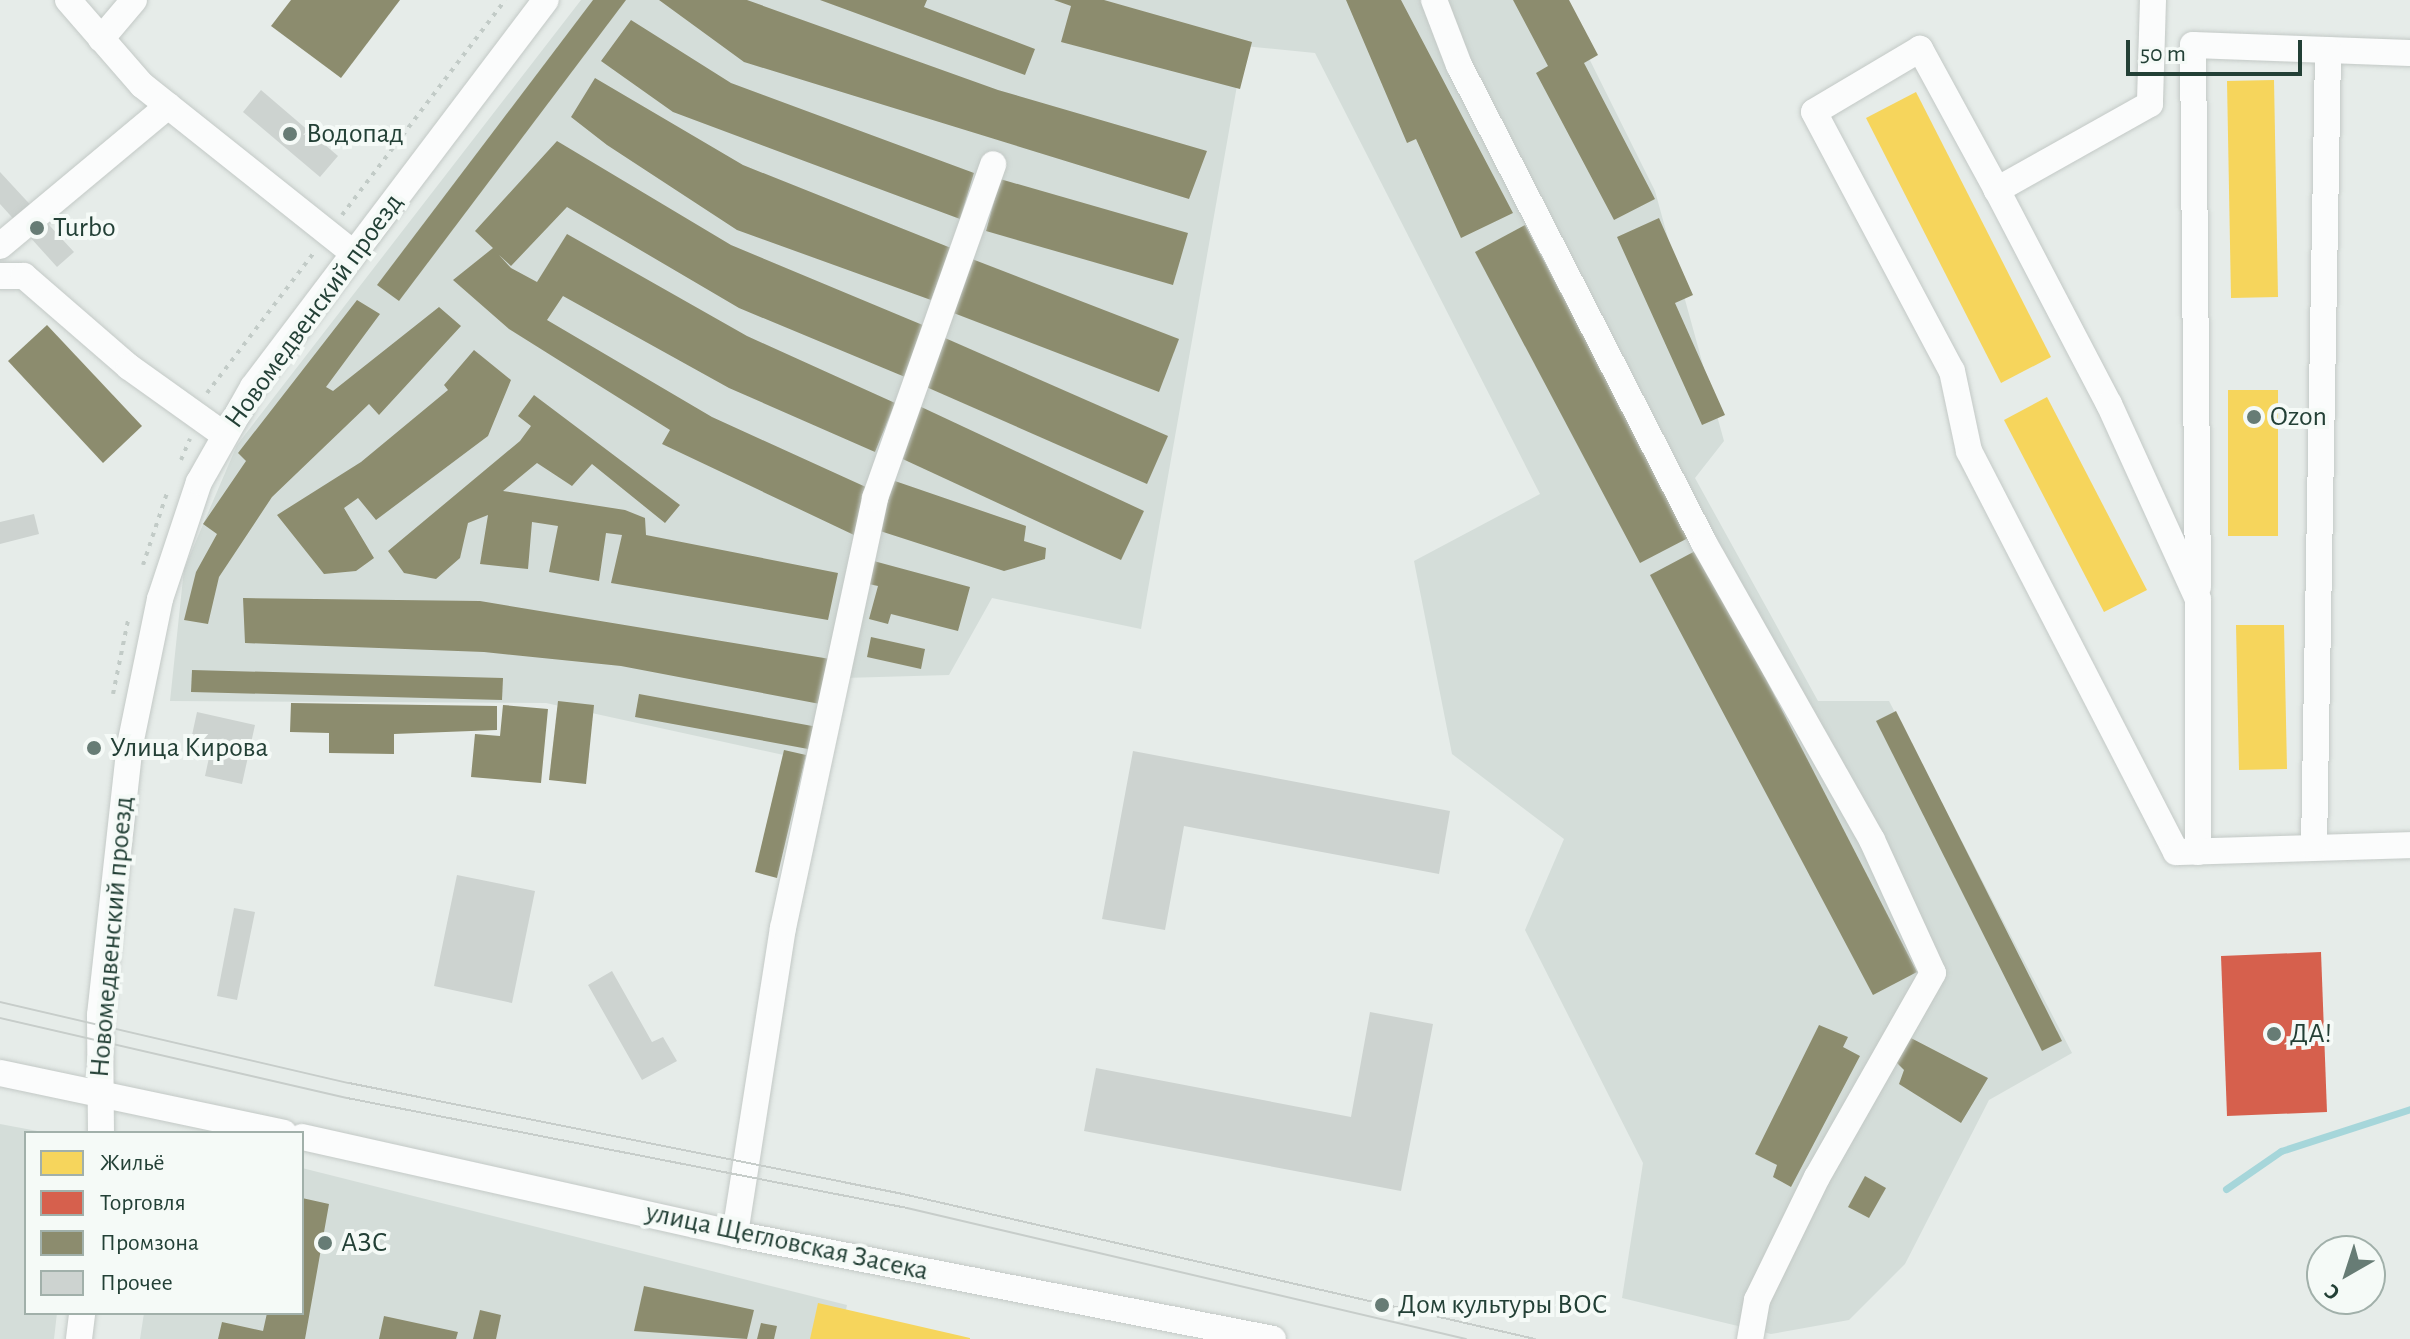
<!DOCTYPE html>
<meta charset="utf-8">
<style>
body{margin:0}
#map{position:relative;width:2410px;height:1339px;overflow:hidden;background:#e6ece9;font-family:"Alegreya Sans",sans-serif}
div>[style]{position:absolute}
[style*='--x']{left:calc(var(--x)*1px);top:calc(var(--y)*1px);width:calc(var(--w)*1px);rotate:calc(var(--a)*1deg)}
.built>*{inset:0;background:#d4ddd9}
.homes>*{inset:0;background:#f6d55c}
.shops>*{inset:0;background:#d6604d}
.industry>*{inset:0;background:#8c8c6e}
.stream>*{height:7px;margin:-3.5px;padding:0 3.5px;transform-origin:3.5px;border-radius:3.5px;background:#a6d6da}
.building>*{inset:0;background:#cdd3d0}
.path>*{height:4px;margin-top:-2px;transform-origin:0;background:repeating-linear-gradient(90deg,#c2cbc7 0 4px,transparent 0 10px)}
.roads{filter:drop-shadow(0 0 2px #c3c9c6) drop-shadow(0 0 2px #c3c9c6)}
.minor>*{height:26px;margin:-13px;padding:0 13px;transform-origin:13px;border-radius:13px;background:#fbfcfc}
.tram>*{height:2px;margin:-1px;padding:0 1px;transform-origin:1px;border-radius:1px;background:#c7cdca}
.dots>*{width:22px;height:22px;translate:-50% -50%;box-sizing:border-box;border:4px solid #f5faf7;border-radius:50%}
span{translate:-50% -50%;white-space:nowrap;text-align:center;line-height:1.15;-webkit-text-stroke:8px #f5faf7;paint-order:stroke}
.poi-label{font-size:28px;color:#234036}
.left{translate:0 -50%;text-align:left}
.street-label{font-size:28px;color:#234036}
.legend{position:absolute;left:24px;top:1131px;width:280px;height:184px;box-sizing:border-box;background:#f5faf7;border:2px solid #a1b0aa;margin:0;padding:10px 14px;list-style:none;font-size:24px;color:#234036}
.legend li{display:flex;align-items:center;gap:16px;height:40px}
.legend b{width:40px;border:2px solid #a1b0aa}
.north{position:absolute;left:2306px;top:1235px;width:80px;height:80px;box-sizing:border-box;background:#f5faf7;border:2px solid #a1b0aa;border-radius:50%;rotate:219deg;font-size:22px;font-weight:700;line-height:32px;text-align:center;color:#234036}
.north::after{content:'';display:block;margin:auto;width:28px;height:36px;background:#677c75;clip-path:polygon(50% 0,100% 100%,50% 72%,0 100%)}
.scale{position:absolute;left:2126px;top:40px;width:176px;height:36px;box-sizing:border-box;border:4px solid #234036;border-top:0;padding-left:10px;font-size:24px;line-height:28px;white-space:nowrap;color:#234036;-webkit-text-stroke:6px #f5faf7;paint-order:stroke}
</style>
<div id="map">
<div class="built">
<div style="clip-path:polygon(581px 0,1560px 0,1655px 191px,1724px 441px,1695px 478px,1818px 701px,1889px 701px,2072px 1053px,1989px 1100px,1905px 1264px,1849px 1320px,1771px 1334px,1622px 1298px,1643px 1163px,1525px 930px,1564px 839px,1452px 754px,1414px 561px,1540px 494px,1315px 53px,1244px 46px,1141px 629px,992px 598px,949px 675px,844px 678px,820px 763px,546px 703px,170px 701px,184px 569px,237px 445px)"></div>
<div style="clip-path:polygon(0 1124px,48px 1133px,26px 1133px,26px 1313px,57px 1313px,54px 1339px,0 1339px)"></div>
<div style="clip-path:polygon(302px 1168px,847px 1305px,840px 1339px,140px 1339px,144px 1313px,302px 1313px)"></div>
</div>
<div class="homes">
<div style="clip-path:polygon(2274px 80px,2278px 297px,2231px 298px,2227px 81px)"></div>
<div style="clip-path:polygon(1916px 92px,2051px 357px,2001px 383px,1866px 118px)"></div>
<div style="clip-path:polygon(2228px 390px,2278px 390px,2278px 536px,2228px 536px)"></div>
<div style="clip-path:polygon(2047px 397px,2147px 590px,2104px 612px,2004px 420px)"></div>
<div style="clip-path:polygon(2236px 625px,2284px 625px,2287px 769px,2239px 770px)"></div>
<div style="clip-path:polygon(818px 1303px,970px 1338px,970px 1339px,810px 1339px)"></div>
</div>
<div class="shops">
<div style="clip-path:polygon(2321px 952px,2327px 1112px,2227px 1116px,2221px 956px)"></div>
</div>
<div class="industry">
<div style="clip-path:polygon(291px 0,400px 0,341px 78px,271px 26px)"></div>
<div style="clip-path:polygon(593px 0,626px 0,399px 301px,377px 285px)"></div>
<div style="clip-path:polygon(659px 0,747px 0,998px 90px,1207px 151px,1189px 199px,744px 62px)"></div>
<div style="clip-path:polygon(820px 0,927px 0,924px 7px,1035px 49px,1025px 75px)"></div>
<div style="clip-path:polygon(1054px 0,1104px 0,1252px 42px,1240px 89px,1061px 42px,1071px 6px)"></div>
<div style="clip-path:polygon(1346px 0,1401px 0,1513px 213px,1461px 238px,1416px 139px,1407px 143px)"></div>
<div style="clip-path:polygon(1513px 0,1569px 0,1598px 55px,1584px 63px,1655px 199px,1614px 220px,1536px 73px,1548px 66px)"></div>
<div style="clip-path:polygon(631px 20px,731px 83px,974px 173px,960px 219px,673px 112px,601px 61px)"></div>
<div style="clip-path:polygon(595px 78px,743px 165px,951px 248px,931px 300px,737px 230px,607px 145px,571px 117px)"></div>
<div style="clip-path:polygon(557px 141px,731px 245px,925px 326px,905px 377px,739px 308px,567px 207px,511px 266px,499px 255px,511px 268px,537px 282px,567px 234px,747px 336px,895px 403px,875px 452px,729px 388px,563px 296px,547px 320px,712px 417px,868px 488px,854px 535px,662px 444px,670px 430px,509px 329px,453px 280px,493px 248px,475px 231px)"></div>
<div style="clip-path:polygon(1000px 179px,1188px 233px,1173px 285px,986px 231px)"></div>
<div style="clip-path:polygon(1659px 218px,1693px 295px,1675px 303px,1725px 415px,1702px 425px,1617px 237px)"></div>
<div style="clip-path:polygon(1525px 225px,1690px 537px,1640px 563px,1475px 252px)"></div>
<div style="clip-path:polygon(972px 259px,1179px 339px,1159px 392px,951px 312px)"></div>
<div style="clip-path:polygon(357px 300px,380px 314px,326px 387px,333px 391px,439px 307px,461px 326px,379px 415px,369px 404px,272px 497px,219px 577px,208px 624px,184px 620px,196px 572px,217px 534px,203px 524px,246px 461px,238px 453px)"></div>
<div style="clip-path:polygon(47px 325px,142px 426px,103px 463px,8px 361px)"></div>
<div style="clip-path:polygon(945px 338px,1168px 436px,1147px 484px,924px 386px)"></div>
<div style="clip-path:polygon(474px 350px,511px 380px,488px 436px,376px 520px,358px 498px,344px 508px,374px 558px,356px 571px,324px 574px,277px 515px,361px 462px,448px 390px,444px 385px)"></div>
<div style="clip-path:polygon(534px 395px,680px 505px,665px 523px,592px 464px,572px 486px,537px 463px,503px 491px,625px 510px,645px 518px,646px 535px,838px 573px,828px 620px,611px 583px,622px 535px,606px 533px,599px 581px,549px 572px,558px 526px,532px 522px,528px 569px,480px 564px,488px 515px,468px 523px,460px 558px,436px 579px,404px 573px,388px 551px,520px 441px,531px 426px,518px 416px)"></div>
<div style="clip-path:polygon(917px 405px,1144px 511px,1121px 560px,894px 455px)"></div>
<div style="clip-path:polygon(892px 480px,1026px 526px,1024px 541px,1046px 548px,1045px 559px,1004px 571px,877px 530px)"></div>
<div style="clip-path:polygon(1699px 549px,1917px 972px,1873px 995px,1650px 575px)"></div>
<div style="clip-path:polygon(870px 560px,970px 587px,958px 631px,891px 614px,888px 624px,869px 619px,878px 586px,864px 583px)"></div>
<div style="clip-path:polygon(243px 598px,480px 601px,830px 659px,820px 704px,621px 666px,484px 652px,245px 643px)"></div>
<div style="clip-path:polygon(871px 637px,925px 649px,921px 669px,867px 657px)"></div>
<div style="clip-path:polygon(192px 670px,503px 678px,502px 700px,191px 692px)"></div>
<div style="clip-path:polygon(639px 694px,823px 728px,819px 751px,635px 717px)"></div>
<div style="clip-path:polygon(558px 701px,594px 705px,586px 784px,549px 780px)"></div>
<div style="clip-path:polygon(291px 703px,497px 706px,497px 730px,394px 734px,394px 754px,329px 753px,329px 733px,290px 732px)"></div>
<div style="clip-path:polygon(503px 705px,548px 709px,541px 783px,471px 777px,475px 734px,500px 736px)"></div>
<div style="clip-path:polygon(1896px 711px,2062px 1041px,2042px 1051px,1876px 721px)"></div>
<div style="clip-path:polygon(784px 750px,806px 755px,777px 878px,755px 872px)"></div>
<div style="clip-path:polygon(1819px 1025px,1848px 1037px,1843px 1047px,1860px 1056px,1791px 1187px,1773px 1177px,1777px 1165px,1755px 1154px)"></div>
<div style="clip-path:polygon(1909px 1037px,1988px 1078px,1961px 1123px,1899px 1084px,1904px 1070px,1896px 1062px)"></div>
<div style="clip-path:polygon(1865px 1176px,1886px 1188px,1869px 1218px,1848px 1207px)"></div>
<div style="clip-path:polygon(302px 1198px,329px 1204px,305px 1339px,218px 1339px,222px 1322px,263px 1331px,267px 1313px,302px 1313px)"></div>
<div style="clip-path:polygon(644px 1286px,754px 1310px,747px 1339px,634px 1331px)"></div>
<div style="clip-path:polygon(480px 1310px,501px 1315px,496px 1339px,473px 1339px)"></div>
<div style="clip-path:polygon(384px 1316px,458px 1332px,456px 1339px,379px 1339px)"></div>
<div style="clip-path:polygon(761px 1323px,777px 1326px,774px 1339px,757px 1339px)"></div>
</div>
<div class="stream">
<div style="--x:2226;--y:1189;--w:67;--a:-34.6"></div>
<div style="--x:2281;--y:1151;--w:136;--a:-18"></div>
</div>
<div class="building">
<div style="clip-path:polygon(261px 90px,338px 156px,320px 177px,243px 112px)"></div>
<div style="clip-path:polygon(0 172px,74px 252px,57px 267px,0 204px)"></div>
<div style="clip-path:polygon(34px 514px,39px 534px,0 544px,0 522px)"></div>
<div style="clip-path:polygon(197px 712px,255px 725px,242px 784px,205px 776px,210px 753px,189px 749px)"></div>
<div style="clip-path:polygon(1133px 751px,1450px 811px,1439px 874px,1184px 826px,1165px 930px,1102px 919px)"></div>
<div style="clip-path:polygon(457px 875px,535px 891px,512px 1003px,434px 986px)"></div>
<div style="clip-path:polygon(234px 908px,255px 912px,237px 1000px,217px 996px)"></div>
<div style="clip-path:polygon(612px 971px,652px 1042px,663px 1037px,677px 1061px,642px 1080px,588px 985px)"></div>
<div style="clip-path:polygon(1370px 1012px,1433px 1024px,1401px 1191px,1084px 1131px,1096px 1068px,1351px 1117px)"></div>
</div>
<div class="path">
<div style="--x:342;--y:215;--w:270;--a:-52.8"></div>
<div style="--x:207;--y:393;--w:175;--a:-52.7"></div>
<div style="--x:181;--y:460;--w:23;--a:-67"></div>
<div style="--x:143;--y:565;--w:79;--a:-71.6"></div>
<div style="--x:113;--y:694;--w:76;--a:-78.5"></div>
</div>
<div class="roads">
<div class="minor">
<div style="--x:68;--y:0;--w:113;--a:49"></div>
<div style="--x:142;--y:85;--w:270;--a:38.5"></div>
<div style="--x:1434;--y:0;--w:70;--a:69"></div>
<div style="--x:1459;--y:65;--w:537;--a:62.86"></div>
<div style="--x:1704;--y:543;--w:341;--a:60.5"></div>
<div style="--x:1872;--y:840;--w:146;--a:65.4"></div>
<div style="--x:1933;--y:973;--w:235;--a:119.6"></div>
<div style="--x:1817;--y:1177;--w:137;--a:116"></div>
<div style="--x:1757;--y:1300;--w:40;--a:100"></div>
<div style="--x:2153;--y:0;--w:104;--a:91.7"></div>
<div style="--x:2150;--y:104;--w:176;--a:150.7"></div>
<div style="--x:1997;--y:190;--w:242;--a:62.4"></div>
<div style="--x:2109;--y:404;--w:214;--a:65.5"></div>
<div style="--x:2198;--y:599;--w:253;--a:90"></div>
<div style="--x:101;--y:39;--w:51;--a:-49.8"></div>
<div style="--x:1997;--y:190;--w:161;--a:-118.6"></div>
<div style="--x:1920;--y:49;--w:123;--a:149.3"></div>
<div style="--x:1814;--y:112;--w:293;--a:62"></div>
<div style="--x:1952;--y:371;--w:82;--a:78"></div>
<div style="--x:1969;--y:451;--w:451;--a:62.7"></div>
<div style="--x:2176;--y:852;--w:234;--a:-1.7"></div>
<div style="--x:0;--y:246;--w:219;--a:-39.8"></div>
<div style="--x:0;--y:276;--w:24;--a:0"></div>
<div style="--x:24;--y:276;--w:139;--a:40.9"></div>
<div style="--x:129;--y:367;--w:115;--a:35.5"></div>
<div style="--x:2198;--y:587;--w:542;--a:-90.53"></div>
<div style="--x:2193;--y:45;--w:217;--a:2.1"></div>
<div style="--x:2314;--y:847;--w:797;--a:-88.99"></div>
<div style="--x:0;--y:1073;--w:290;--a:11.9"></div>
<div style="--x:101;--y:1133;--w:118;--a:-90.5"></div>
<div style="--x:100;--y:1015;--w:272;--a:-83.7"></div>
<div style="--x:130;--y:745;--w:149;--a:-78.4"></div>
<div style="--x:160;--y:599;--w:123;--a:-71.6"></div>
<div style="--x:199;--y:482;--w:109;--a:-60.4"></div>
<div style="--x:253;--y:387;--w:485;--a:-52.9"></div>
<div style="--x:302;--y:1137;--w:444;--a:12.6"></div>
<div style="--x:735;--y:1234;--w:548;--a:11.04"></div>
<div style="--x:735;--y:1234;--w:310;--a:-81.1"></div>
<div style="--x:783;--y:928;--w:440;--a:-77.9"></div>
<div style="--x:875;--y:498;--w:354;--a:-70.5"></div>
<div style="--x:79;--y:1339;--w:26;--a:-83"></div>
</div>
</div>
<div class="tram">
<div style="--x:0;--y:1002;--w:358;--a:13.1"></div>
<div style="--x:349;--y:1083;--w:565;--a:11.33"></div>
<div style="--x:903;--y:1194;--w:648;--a:12.92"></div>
<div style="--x:0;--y:1018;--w:356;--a:13"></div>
<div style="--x:347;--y:1098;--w:571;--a:11.11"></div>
<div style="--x:907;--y:1208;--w:574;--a:13.19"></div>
</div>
<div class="dots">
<div style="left:290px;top:134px;background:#677c75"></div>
<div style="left:37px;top:228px;background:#677c75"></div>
<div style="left:2254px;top:417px;background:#677c75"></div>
<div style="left:94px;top:748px;background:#677c75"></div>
<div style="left:2274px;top:1034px;background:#677c75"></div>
<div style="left:325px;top:1243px;background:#677c75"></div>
<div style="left:1382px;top:1305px;background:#677c75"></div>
</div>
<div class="poi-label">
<span class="left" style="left:306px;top:134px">Водопад</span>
<span class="left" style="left:53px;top:228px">Turbo</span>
<span class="left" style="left:2270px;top:417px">Ozon</span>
<span class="left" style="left:110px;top:748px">Улица Кирова</span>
<span class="left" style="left:2290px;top:1034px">ДА!</span>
<span class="left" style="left:341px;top:1243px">АЗС</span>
<span class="left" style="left:1398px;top:1305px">Дом культуры ВОС</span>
</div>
<div class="street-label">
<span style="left:314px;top:311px;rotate:-54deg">Новомедвенский проезд</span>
<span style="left:112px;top:937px;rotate:-85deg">Новомедвенский проезд</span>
<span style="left:787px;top:1242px;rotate:12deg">улица Щегловская Засека</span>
</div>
<ul class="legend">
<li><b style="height:22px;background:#f6d55c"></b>Жильё</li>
<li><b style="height:22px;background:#d6604d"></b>Торговля</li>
<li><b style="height:22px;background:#8c8c6e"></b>Промзона</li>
<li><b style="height:22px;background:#cdd3d0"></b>Прочее</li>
</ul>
<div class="north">С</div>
<div class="scale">50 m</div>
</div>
